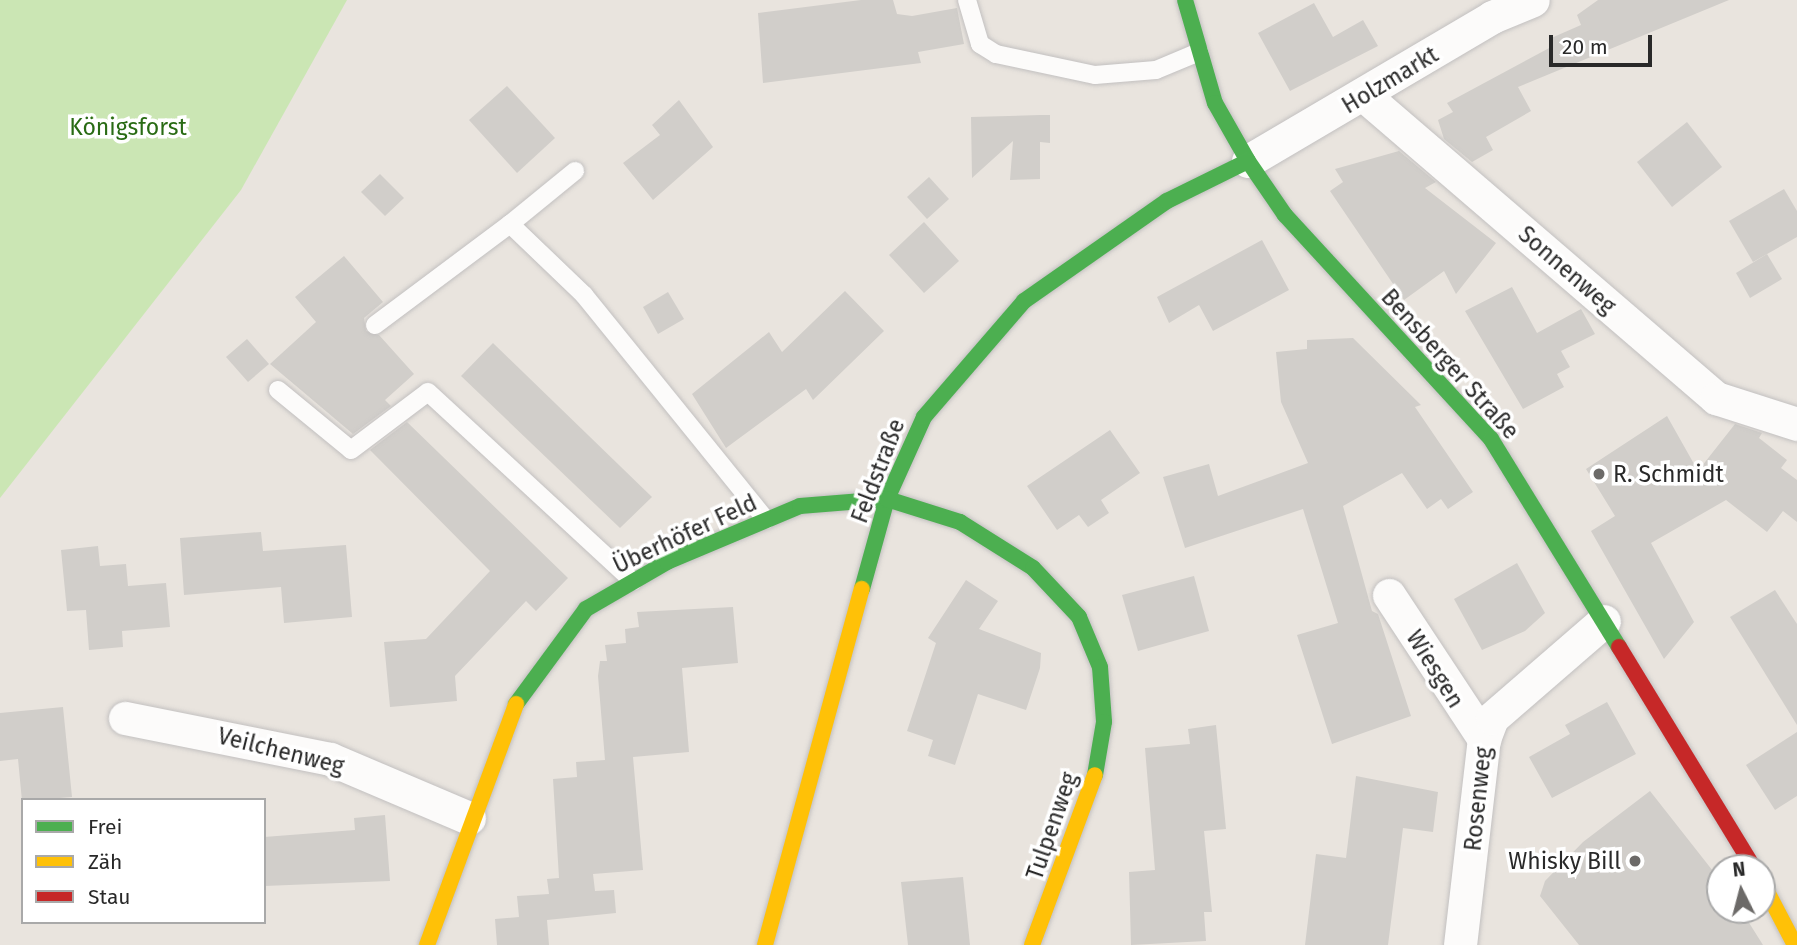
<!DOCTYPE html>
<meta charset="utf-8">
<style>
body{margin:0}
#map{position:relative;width:1797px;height:945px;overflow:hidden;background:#e9e4de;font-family:"Fira Sans",sans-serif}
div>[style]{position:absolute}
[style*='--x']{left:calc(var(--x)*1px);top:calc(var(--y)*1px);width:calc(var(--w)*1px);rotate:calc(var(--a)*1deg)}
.green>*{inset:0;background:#cbe6b4}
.building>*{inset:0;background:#d1ceca}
.roads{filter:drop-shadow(0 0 2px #c2c0c0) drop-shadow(0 0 2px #c2c0c0)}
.lane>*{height:18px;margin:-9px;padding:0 9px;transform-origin:9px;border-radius:9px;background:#fcfbfa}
.street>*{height:33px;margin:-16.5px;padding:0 16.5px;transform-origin:16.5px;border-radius:16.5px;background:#fcfbfa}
.fast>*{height:16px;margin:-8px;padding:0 8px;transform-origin:8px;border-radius:8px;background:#4caf50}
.slow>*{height:16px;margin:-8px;padding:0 8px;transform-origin:8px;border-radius:8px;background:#ffc107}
.jam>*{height:16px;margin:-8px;padding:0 8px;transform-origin:8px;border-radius:8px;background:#c62828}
.dots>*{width:19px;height:19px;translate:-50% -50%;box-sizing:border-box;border:4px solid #fff;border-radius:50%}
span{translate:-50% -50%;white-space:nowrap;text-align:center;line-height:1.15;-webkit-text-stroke:7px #fff;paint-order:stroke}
.street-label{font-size:23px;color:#292929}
.park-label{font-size:23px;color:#296b14}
.poi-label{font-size:23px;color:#292929}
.left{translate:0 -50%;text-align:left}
.right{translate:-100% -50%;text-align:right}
.legend{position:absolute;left:21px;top:798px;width:245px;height:126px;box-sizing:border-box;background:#fff;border:2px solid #a9a9a9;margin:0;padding:9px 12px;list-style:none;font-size:21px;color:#292929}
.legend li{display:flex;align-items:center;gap:14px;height:35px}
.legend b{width:35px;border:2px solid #a9a9a9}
.north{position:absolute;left:1706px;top:854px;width:70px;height:70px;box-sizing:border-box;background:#fff;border:2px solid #a9a9a9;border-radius:50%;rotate:354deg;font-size:19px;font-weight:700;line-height:28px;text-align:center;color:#292929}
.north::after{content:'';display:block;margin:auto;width:24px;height:32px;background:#6c6a68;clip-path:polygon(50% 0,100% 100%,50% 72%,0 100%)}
.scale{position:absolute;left:1549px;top:35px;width:103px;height:32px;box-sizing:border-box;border:4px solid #292929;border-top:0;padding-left:9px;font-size:21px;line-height:24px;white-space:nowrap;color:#292929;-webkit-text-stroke:5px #fff;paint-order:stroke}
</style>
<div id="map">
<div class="green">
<div style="clip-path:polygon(0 0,347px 0,241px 190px,0 498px)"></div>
</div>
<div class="building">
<div style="clip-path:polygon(861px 0,893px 0,897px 14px,912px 16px,957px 8px,964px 44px,918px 52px,921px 63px,763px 83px,758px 13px)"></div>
<div style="clip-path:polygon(1598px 0,1729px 0,1518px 87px,1531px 111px,1486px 137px,1493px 150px,1472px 162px,1444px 139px,1438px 120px,1453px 112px,1447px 103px,1553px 46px,1549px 39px,1581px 25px,1577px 15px)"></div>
<div style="clip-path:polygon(1314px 3px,1333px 37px,1363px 20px,1378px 46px,1290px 91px,1258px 33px)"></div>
<div style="clip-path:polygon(507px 86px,555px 138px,517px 173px,469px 120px)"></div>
<div style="clip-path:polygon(679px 100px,713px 147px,653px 200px,623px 163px,660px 135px,652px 125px)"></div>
<div style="clip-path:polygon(1040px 115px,1050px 115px,1050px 143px,1040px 142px,1040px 179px,1010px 180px,1013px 141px,972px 178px,971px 117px)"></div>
<div style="clip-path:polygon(1687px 122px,1722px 167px,1672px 207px,1637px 162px)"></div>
<div style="clip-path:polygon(1399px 151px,1436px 182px,1425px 188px,1496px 243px,1456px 294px,1444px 271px,1404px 300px,1330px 191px,1343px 182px,1335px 169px)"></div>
<div style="clip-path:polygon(380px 174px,404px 198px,385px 216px,361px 192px)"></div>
<div style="clip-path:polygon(929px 177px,949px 199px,927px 219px,907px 197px)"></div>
<div style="clip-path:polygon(1784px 189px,1797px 211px,1797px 237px,1753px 262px,1729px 221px)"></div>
<div style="clip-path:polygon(924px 222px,959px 261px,924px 293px,889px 255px)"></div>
<div style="clip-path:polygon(1262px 240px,1289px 290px,1213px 331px,1199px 305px,1169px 323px,1157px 297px)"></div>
<div style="clip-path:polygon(1767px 254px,1782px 279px,1750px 298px,1736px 273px)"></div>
<div style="clip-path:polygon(344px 256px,383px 302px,364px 318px,366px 331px,379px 335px,414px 374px,385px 400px,391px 406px,353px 434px,270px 364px,316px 322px,295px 297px)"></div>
<div style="clip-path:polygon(1512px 287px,1537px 333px,1581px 309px,1595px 334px,1561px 351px,1570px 367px,1557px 374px,1564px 387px,1523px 409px,1465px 311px)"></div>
<div style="clip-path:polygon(845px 291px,884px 331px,813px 400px,806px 389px,726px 448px,692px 394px,769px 332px,782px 352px)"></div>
<div style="clip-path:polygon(668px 292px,684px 319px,658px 334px,643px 307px)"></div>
<div style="clip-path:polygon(1353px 338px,1421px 405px,1415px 407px,1473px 492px,1448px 509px,1441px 499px,1427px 509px,1402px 473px,1343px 506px,1372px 611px,1378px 614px,1411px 716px,1332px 744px,1297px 635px,1338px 623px,1303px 509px,1185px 548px,1163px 477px,1209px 464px,1218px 496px,1308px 463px,1281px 402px,1276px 352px,1307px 349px,1307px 340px)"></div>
<div style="clip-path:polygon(247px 339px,269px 364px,248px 382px,226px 357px)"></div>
<div style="clip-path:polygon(493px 343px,652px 497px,620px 528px,461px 376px)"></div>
<div style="clip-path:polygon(1667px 416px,1698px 471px,1735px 424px,1762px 433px,1759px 438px,1787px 460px,1781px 468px,1797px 480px,1797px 522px,1783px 511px,1767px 532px,1726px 500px,1651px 543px,1694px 622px,1664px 659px,1591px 531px,1615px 516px,1586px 469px)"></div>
<div style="clip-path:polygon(407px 422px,568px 578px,536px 611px,526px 601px,455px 676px,457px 701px,390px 707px,384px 642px,426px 639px,490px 571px,370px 450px)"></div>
<div style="clip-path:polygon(1110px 430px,1140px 473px,1101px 500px,1109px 513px,1088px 527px,1079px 515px,1057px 530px,1027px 486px)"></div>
<div style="clip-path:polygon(261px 532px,263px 551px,346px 545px,352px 617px,284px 623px,281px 587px,184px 595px,180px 538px)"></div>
<div style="clip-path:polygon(98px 546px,100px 566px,126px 564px,128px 586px,166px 583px,170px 627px,122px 631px,123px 647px,89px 650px,86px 610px,67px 611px,61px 550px)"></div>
<div style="clip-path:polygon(1517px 563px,1545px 613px,1525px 631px,1482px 650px,1454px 599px)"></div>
<div style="clip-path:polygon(1194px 576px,1209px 631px,1138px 651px,1122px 595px)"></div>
<div style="clip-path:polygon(966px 580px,998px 601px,979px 629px,1041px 653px,1040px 668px,1026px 710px,978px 694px,955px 765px,928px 756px,933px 740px,907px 731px,936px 643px,928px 638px)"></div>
<div style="clip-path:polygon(1775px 590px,1797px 624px,1797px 725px,1730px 617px)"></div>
<div style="clip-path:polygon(733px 607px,738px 663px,682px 668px,689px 752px,633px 757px,643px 870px,593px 874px,595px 891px,614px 890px,616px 913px,547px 920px,549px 945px,497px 945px,495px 919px,519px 917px,517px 896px,549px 894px,547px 879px,559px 878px,553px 779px,577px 777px,576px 762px,605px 760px,598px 676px,600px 661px,607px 661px,605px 645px,626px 643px,625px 629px,639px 627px,637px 612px)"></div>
<div style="clip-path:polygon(1607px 702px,1636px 754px,1552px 798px,1529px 757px,1570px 734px,1565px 725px)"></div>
<div style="clip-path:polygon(63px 707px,72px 797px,22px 801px,18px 759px,0 761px,0 713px)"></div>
<div style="clip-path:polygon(1216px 725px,1226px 829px,1204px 831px,1212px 912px,1204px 912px,1206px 941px,1131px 945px,1129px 872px,1155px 870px,1145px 748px,1190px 744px,1188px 729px)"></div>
<div style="clip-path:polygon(1797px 732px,1797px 796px,1775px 810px,1746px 765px)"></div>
<div style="clip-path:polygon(1356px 776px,1438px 792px,1433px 832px,1403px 828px,1388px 945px,1305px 945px,1316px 854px,1346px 858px)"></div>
<div style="clip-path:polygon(1650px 791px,1720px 880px,1720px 910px,1741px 910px,1763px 945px,1579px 945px,1540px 896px,1545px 881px,1583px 842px)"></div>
<div style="clip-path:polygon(385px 815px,390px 881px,264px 886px,264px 837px,355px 830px,354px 818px)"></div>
<div style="clip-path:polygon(963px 877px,970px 945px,908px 945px,901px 882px)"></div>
</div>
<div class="roads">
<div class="lane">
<div style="--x:967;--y:0;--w:46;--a:73.5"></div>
<div style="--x:980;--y:44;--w:19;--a:32"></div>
<div style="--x:996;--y:54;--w:101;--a:12"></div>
<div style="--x:1095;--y:75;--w:61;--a:-4.7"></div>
<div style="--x:1156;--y:70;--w:47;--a:-22.7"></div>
<div style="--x:510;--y:224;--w:84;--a:-39.2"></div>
<div style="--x:375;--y:325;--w:169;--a:-36.8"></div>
<div style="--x:510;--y:224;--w:103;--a:43.8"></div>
<div style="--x:584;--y:295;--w:289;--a:51"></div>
<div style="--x:278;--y:390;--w:94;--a:39.4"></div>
<div style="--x:351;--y:450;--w:96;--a:-37"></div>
<div style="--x:428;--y:392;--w:279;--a:42.7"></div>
</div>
<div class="street">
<div style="--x:1366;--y:97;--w:462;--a:40.7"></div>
<div style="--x:1716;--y:398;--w:85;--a:17.8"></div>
<div style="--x:1248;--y:161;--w:283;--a:-30.5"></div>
<div style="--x:1492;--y:17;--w:44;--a:-22.5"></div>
<div style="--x:1389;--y:595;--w:173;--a:56.6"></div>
<div style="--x:125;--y:718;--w:209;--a:11.3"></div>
<div style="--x:330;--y:759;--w:151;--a:23"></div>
<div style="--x:1460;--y:945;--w:207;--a:-83.4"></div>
<div style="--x:1484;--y:739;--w:22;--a:-69"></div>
<div style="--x:1492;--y:718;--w:148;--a:-40.9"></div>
</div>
<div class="fast">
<div style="--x:1185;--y:0;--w:107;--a:73.8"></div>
<div style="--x:1215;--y:103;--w:67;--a:60.4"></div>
<div style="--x:1248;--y:161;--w:65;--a:55.6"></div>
<div style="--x:1285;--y:215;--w:304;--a:47.4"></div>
<div style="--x:1491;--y:439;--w:244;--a:58.4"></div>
<div style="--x:862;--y:589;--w:93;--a:-74.5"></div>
<div style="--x:887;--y:499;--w:90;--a:-65.7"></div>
<div style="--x:924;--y:417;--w:153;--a:-49.2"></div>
<div style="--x:1024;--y:301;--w:174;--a:-35"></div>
<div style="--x:1167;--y:201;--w:90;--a:-26.3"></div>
<div style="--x:516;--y:704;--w:118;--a:-53.6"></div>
<div style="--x:586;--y:609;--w:94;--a:-30.1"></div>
<div style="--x:667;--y:562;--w:144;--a:-22.8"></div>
<div style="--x:800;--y:506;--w:87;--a:-4.6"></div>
<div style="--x:887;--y:499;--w:77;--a:17.5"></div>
<div style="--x:960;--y:522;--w:86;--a:32.2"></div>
<div style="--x:1033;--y:568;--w:67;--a:46.8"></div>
<div style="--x:1079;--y:617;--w:54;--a:67.2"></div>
<div style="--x:1100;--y:667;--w:55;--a:85.8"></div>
<div style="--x:1104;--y:722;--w:54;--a:99.6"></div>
</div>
<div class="slow">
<div style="--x:1762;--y:882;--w:71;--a:62.4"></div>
<div style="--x:427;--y:945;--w:257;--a:-69.7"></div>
<div style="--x:765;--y:945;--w:369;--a:-74.8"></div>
<div style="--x:1032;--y:945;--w:181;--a:-69.7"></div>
</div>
<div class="jam">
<div style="--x:1619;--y:647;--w:259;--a:58.6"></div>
</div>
</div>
<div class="dots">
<div style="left:1599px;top:474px;background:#6c6a68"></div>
<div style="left:1635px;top:861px;background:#6c6a68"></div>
</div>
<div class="street-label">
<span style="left:1390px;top:80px;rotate:-31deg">Holzmarkt</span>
<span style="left:1567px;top:270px;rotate:41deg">Sonnenweg</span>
<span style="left:1450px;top:364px;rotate:48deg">Bensberger Straße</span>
<span style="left:878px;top:471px;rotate:-69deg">Feldstraße</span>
<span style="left:685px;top:534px;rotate:-25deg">Überhöfer Feld</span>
<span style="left:1435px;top:669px;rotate:58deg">Wiesgen</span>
<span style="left:281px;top:751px;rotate:14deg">Veilchenweg</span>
<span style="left:1478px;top:799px;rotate:-84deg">Rosenweg</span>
<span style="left:1052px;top:826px;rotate:-71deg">Tulpenweg</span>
</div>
<div class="park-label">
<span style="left:128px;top:127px">Königsforst</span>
</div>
<div class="poi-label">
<span class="left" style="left:1613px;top:474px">R. Schmidt</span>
<span class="right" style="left:1621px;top:861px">Whisky Bill</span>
</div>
<ul class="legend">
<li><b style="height:9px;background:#4caf50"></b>Frei</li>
<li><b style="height:9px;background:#ffc107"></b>Zäh</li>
<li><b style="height:9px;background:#c62828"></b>Stau</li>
</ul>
<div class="north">N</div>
<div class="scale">20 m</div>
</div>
